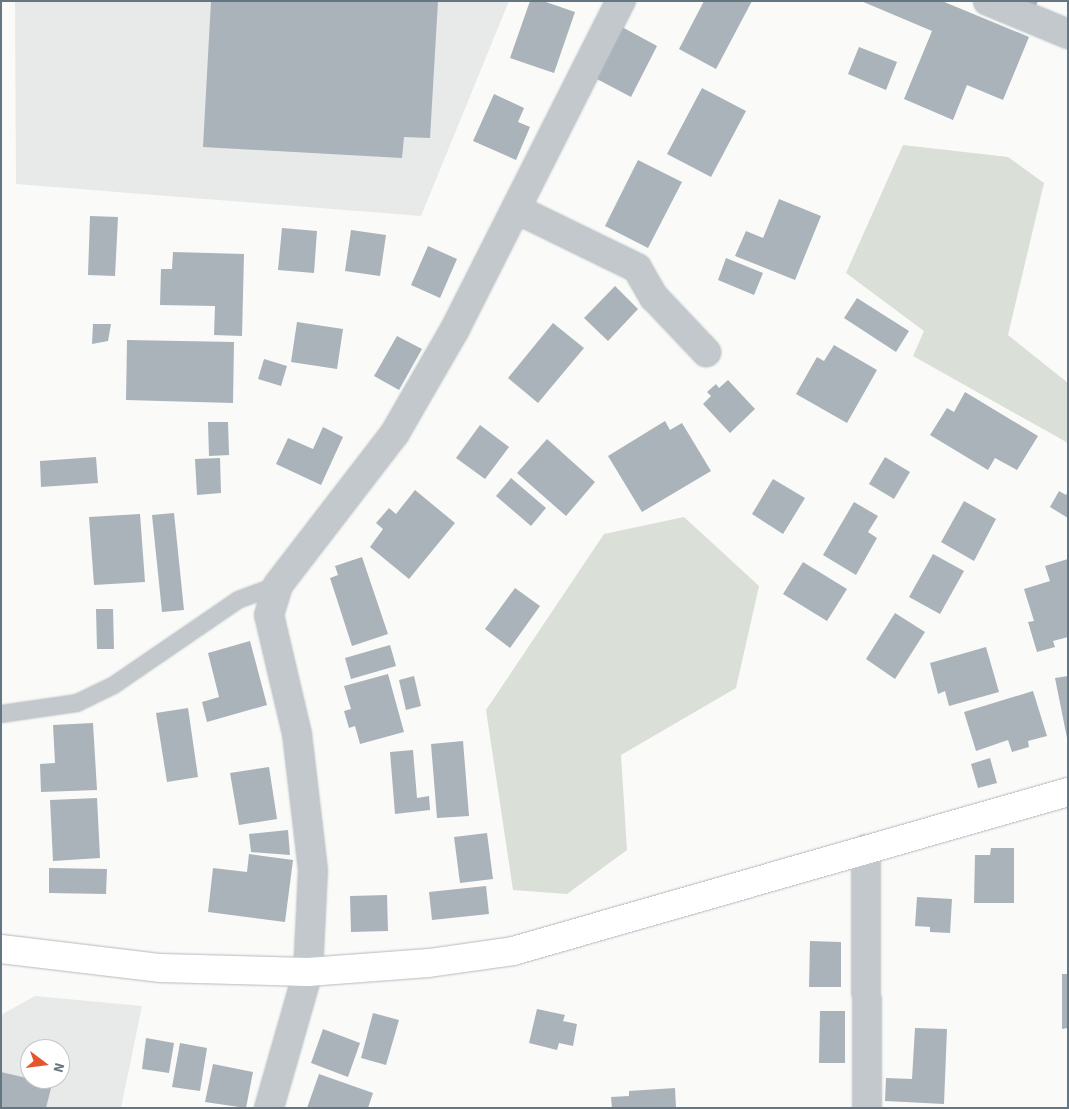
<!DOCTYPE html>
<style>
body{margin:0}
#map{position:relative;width:1069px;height:1109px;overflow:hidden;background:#fafaf8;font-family:"Source Sans 3",sans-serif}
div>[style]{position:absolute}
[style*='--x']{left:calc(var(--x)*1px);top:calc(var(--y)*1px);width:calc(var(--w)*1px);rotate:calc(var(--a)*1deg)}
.built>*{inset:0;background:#e8e9e9}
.green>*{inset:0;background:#dadfd7}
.building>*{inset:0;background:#aab3b9}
.roads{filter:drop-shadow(0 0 1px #b3babf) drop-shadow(0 0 1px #b3babf)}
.lane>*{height:16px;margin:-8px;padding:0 8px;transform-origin:8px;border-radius:8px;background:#c3c8cc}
.street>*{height:28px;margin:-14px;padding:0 14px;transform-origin:14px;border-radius:14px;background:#c3c8cc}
.secondary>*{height:28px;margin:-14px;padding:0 14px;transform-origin:14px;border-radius:14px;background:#fff}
span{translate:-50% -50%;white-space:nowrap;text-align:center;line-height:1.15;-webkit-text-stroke:5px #fff;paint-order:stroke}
.frame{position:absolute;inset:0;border:2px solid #657683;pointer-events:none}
.north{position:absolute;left:20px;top:1039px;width:50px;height:50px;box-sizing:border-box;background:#fff;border:1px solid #c1c8cd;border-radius:50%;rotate:105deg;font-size:14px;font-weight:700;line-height:20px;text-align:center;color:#657683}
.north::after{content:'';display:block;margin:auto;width:18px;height:22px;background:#e4572e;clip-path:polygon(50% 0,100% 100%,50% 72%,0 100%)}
</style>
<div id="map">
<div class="built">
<div style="clip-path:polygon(15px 1px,509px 1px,421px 216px,16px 184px)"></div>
<div style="clip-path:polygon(evenodd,35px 996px,142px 1006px,121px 1108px,1px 1108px,1px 1015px,35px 996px,30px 1049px,60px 1049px,60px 1079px,30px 1079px,30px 1049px)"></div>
</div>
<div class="green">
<div style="clip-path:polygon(903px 145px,1008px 157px,1044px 183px,1008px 335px,1068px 383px,1068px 443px,913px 356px,924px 331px,846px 273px)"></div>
<div style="clip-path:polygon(684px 517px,759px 586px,736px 688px,621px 755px,627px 850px,567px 894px,513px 890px,486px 710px,604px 534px)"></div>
</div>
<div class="building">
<div style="clip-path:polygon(211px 1px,438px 1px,430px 138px,404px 137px,402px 158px,203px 147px)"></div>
<div style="clip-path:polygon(530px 1px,543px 1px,575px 12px,554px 73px,510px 58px)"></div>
<div style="clip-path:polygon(704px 1px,752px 1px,716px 69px,679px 49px)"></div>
<div style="clip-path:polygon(861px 1px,942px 1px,1029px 37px,1003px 100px,967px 85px,953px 120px,904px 99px,932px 31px)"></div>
<div style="clip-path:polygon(1018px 1px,1038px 1px,1035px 8px)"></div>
<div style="clip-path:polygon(622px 27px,657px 46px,631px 97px,595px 78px)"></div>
<div style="clip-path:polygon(859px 47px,897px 62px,886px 90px,848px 74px)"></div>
<div style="clip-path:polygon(702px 88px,746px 111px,711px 177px,667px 154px)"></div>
<div style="clip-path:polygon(494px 94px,524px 108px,518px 122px,530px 127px,516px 160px,473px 141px)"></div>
<div style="clip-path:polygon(638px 160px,682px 182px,648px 248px,605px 226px)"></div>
<div style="clip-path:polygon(779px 199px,821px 216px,795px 280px,735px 256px,746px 231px,763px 238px)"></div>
<div style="clip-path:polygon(90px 216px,118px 217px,115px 276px,88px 275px)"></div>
<div style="clip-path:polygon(282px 228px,317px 231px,314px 273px,278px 270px)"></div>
<div style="clip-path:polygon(351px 230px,386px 235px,380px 276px,345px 271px)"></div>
<div style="clip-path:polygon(428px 246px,457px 259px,440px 298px,411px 285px)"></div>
<div style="clip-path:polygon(173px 252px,244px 254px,242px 336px,214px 335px,215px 306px,160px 305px,161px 269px,172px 269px)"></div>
<div style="clip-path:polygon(726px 258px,763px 273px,754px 295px,718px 280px)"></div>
<div style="clip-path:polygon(615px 286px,638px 309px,608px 341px,584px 318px)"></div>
<div style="clip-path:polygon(857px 298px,909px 331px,896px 352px,844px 318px)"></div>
<div style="clip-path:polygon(297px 322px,343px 329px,337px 369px,291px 362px)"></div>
<div style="clip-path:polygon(553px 323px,584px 348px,538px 403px,508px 378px)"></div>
<div style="clip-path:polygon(93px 324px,111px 324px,108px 341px,92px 344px)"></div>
<div style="clip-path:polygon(397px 336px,422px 349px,399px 390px,374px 376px)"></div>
<div style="clip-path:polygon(127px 340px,234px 342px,233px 403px,126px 400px)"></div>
<div style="clip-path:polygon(834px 345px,877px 370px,847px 423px,796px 394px,817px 357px,824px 361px)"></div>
<div style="clip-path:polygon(264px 359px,287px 366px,281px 386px,258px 379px)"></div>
<div style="clip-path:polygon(728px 380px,755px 409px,730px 433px,703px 404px,711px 396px,707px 392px,716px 384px,719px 388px)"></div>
<div style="clip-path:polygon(965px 392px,1038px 436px,1017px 470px,995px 458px,988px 470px,930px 435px,947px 408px,954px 412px)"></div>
<div style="clip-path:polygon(665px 421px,670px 430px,682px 423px,711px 471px,642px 512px,608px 456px)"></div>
<div style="clip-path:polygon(208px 422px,228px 422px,229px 455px,209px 456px)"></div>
<div style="clip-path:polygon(480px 425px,509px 447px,485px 479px,456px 458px)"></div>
<div style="clip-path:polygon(323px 427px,343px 437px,321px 485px,276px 464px,288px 438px,313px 449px)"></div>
<div style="clip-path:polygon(547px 439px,595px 482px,566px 516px,517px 473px)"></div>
<div style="clip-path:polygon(96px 457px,98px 483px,41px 487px,40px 461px)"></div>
<div style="clip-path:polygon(885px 457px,910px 472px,894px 499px,869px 484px)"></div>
<div style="clip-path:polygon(220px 458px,221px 493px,197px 495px,195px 459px)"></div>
<div style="clip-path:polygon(511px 478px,546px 508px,531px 526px,496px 496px)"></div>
<div style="clip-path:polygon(773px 479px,805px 498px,783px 534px,752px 514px)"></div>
<div style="clip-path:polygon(415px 490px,455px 523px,409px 579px,370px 547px,383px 529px,376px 523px,389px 508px,396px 514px)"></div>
<div style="clip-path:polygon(1059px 491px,1066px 495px,1068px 491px,1068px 518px,1050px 507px)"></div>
<div style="clip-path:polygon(964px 501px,996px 519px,974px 561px,941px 542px)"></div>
<div style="clip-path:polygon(854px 502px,878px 516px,868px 532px,877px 538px,856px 575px,823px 555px)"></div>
<div style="clip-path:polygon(174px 513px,184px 610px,162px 612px,152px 515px)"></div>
<div style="clip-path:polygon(140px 514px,145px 582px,94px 585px,89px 517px)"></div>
<div style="clip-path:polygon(933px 554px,964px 571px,940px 614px,909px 597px)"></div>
<div style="clip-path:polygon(362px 557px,388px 634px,352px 646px,330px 578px,338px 575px,335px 566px)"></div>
<div style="clip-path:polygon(1068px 559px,1068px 637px,1053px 641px,1055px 647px,1037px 652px,1028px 622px,1034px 621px,1024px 589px,1050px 581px,1045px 566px)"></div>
<div style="clip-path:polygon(803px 562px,847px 589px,827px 621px,783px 594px)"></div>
<div style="clip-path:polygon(515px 588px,540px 606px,510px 648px,485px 629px)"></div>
<div style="clip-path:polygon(96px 609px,113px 609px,114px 649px,97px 649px)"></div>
<div style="clip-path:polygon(895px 613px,925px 632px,895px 679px,866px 659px)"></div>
<div style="clip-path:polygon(250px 641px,267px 705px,207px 722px,202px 702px,219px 697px,208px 653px)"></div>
<div style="clip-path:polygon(390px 645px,396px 666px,351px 679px,345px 658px)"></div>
<div style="clip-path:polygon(986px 647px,999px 692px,949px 706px,945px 691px,938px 694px,930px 663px)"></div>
<div style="clip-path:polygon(388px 674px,404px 732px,360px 744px,355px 726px,349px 728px,344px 711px,351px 709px,344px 686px)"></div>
<div style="clip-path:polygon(414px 676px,421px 706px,406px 710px,399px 680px)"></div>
<div style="clip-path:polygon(1068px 676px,1068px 738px,1067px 738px,1055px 678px)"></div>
<div style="clip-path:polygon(1033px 691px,1047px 736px,1028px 741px,1029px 747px,1012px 752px,1008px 740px,976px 751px,964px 712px)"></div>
<div style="clip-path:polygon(188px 708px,198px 777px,167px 782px,156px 713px)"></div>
<div style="clip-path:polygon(93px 723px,97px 790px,41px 792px,40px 764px,55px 763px,53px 725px)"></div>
<div style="clip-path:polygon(463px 741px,469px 816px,437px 818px,431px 744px)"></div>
<div style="clip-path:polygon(413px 750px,417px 798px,429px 796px,430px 810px,395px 814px,390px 752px)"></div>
<div style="clip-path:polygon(990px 758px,997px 783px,978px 788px,971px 764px)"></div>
<div style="clip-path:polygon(269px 767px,277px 819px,239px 825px,230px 773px)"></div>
<div style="clip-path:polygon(97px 798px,100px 858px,53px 861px,50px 800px)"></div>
<div style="clip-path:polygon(288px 830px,290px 855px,251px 852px,249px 834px)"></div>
<div style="clip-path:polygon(487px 833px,493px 879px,460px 883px,454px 837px)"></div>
<div style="clip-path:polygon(991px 848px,1014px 848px,1014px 903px,974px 903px,975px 855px,990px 855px)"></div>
<div style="clip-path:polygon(249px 854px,293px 860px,285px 922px,208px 912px,213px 868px,247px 872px)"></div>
<div style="clip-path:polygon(49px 868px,107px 869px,106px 894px,49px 893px)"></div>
<div style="clip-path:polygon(486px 886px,489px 914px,432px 920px,429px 892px)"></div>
<div style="clip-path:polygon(387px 895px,388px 931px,351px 932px,350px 896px)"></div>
<div style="clip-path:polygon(917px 897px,952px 899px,950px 933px,930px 932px,930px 927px,915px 926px)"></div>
<div style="clip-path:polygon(810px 941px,841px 942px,841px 987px,809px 987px)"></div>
<div style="clip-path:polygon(1062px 974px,1068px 974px,1068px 1028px,1062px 1029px)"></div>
<div style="clip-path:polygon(537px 1009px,565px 1015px,563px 1021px,577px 1024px,573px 1046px,559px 1043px,557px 1050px,529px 1043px)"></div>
<div style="clip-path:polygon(820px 1011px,845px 1011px,845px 1063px,819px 1063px)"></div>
<div style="clip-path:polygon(373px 1013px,399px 1020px,386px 1065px,361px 1058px)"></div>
<div style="clip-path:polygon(915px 1028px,947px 1029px,944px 1104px,885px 1101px,886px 1078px,912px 1079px)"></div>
<div style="clip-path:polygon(323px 1029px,360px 1043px,348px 1077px,311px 1063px)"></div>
<div style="clip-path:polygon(146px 1038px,174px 1043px,169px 1073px,142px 1069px)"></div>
<div style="clip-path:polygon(180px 1043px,207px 1048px,200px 1091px,172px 1087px)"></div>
<div style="clip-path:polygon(213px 1064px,253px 1072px,246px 1108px,205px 1102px)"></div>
<div style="clip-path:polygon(1px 1072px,52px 1084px,46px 1108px,1px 1108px)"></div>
<div style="clip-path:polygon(319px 1074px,373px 1093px,368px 1108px,307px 1108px)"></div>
<div style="clip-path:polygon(675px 1088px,676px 1108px,612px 1108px,611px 1097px,629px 1096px,629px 1091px)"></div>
</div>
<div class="roads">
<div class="lane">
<div style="--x:1;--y:714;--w:77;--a:-8.2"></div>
<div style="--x:77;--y:703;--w:41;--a:-25.9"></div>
<div style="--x:114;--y:685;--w:150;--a:-34.4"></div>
<div style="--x:238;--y:600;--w:43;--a:-20.6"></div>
</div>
<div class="street">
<div style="--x:988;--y:1;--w:87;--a:22.4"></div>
<div style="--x:516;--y:209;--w:135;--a:26"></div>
<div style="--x:637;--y:268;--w:34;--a:60"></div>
<div style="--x:654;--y:297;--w:76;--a:46.6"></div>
<div style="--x:866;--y:849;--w:259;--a:89.8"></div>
<div style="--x:269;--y:1108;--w:141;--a:-74"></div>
<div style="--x:308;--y:972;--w:102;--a:-87.2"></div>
<div style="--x:313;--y:870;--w:137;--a:-96.7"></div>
<div style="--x:297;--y:734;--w:122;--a:-103.2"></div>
<div style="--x:269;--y:615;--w:31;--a:-73"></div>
<div style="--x:278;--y:585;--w:192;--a:-52.4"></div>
<div style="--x:395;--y:433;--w:120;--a:-60"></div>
<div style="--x:455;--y:329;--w:368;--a:-63.2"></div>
</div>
<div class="secondary">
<div style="--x:1;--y:949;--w:161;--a:6.8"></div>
<div style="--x:161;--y:968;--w:147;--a:1.6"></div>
<div style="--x:308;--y:972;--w:121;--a:-4.3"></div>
<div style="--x:429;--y:963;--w:85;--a:-8.1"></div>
<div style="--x:513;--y:951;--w:577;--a:-15.99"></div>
</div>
</div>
<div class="frame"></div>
<div class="north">N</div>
</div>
